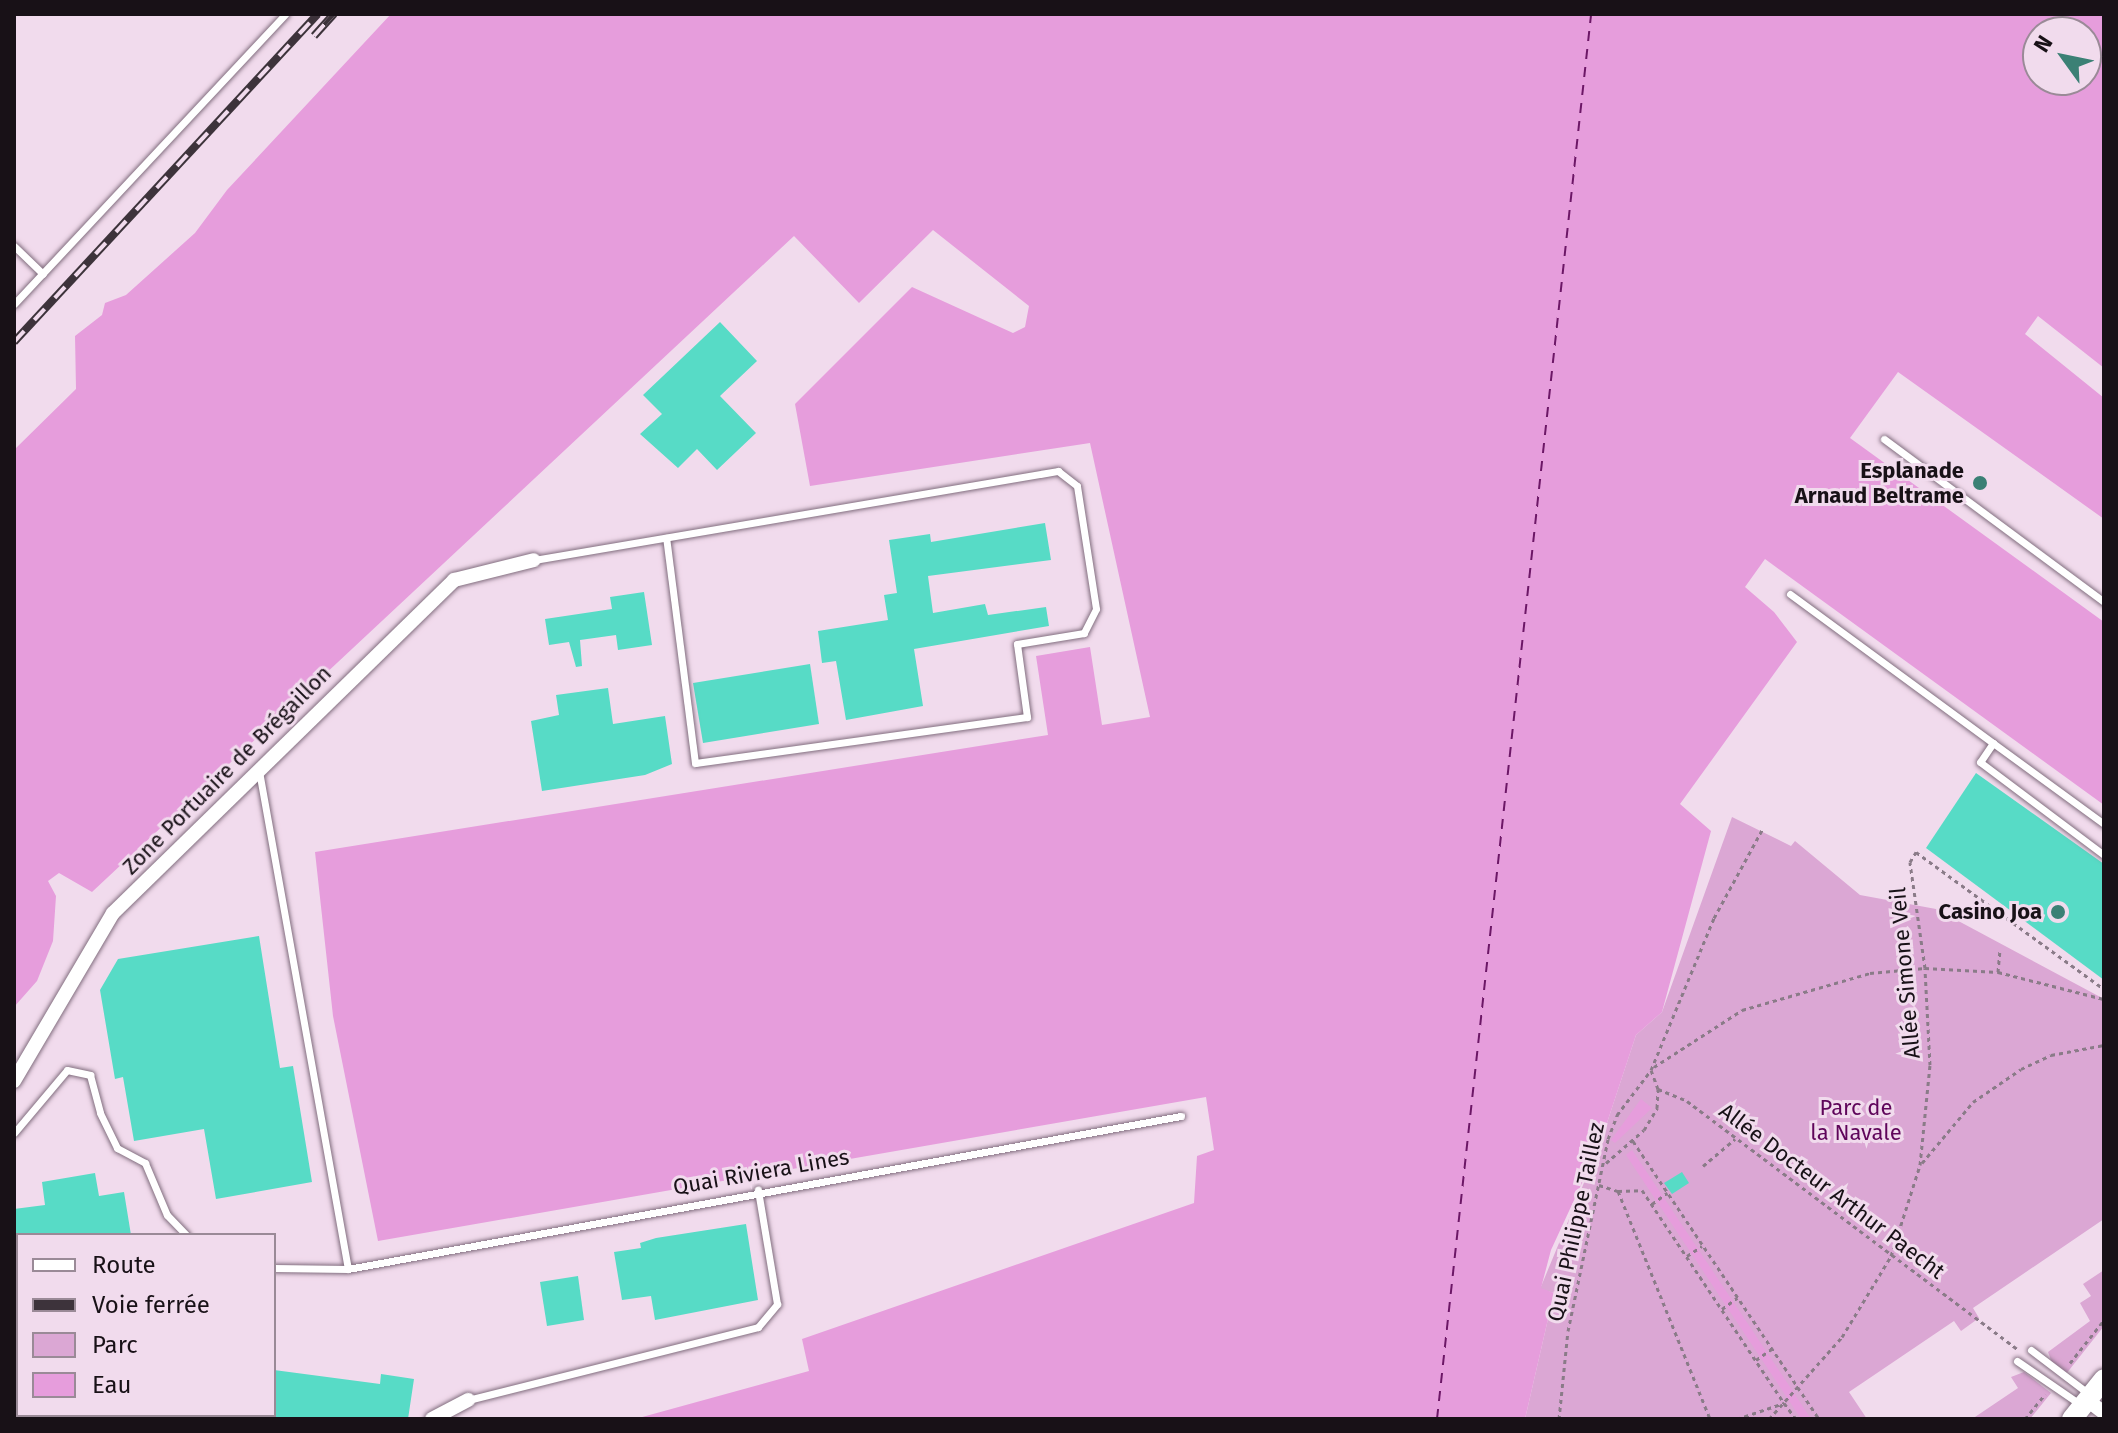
<!DOCTYPE html>
<meta charset="utf-8">
<style>
body{margin:0}
#map{position:relative;width:2118px;height:1433px;overflow:hidden;background:#f1dbed;font-family:"Fira Sans",sans-serif}
div>[style]{position:absolute}
[style*='--x']{left:calc(var(--x)*1px);top:calc(var(--y)*1px);width:calc(var(--w)*1px);rotate:calc(var(--a)*1deg)}
.green>*{inset:0;background:#dba7d4}
.water>*{inset:0;background:#e69ddc}
.ferry>*{height:2px;margin-top:-1px;transform-origin:0;background:repeating-linear-gradient(90deg,#6c1766 0 10px,transparent 0 18px)}
.building>*{inset:0;background:#57dbc6}
.path>*{height:3px;margin-top:-1.5px;transform-origin:0;background:repeating-linear-gradient(90deg,#8a7b88 0 4px,transparent 0 8px)}
.roads{filter:drop-shadow(0 0 2px #826e7f) drop-shadow(0 0 2px #826e7f)}
.service>*{height:7px;margin:-3.5px;padding:0 3.5px;transform-origin:3.5px;border-radius:3.5px;background:#fff}
.minor>*{height:14px;margin:-7px;padding:0 7px;transform-origin:7px;border-radius:7px;background:#fff}
.secondary>*{height:20px;margin:-10px;padding:0 10px;transform-origin:10px;border-radius:10px;background:#fff}
.rail>*{height:8px;margin-top:-4px;transform-origin:0;background:repeating-linear-gradient(90deg,#f1dbed 0 15px,#3d333b 0 30px);box-sizing:border-box;border-block:2px solid #3d333b}
.dots>*{width:22px;height:22px;translate:-50% -50%;box-sizing:border-box;border:4px solid #f1dbed;border-radius:50%}
span{translate:-50% -50%;white-space:nowrap;text-align:center;line-height:1.15;-webkit-text-stroke:6px #f1dbed;paint-order:stroke}
.poi-label{font-size:22px;color:#181117;font-weight:700}
.right{translate:-100% -50%;text-align:right}
.street-label{font-size:22px;color:#181117}
.park-label{font-size:22px;color:#5f055a}
.frame{position:absolute;inset:0;border:16px solid #181117;pointer-events:none}
.legend{position:absolute;left:16px;top:1233px;width:260px;height:184px;box-sizing:border-box;background:#f1dbed;border:2px solid #9a8a97;margin:0;padding:10px 14px;list-style:none;font-size:24px;color:#181117}
.legend li{display:flex;align-items:center;gap:16px;height:40px}
.legend b{width:40px;border:2px solid #9a8a97}
.north{position:absolute;left:2022px;top:16px;width:80px;height:80px;box-sizing:border-box;background:#f1dbed;border:2px solid #9a8a97;border-radius:50%;rotate:303deg;font-size:22px;font-weight:700;line-height:32px;text-align:center;color:#181117}
.north::after{content:'';display:block;margin:auto;width:28px;height:36px;background:#3b8075;clip-path:polygon(50% 0,100% 100%,50% 72%,0 100%)}
</style>
<div id="map">
<div class="green">
<div style="clip-path:polygon(1732px 817px,1791px 846px,1795px 841px,1860px 895px,1936px 909px,2104px 999px,2104px 1219px,1973px 1308px,1979px 1318px,1961px 1331px,1954px 1321px,1849px 1392px,1867px 1419px,1525px 1419px,1554px 1293px,1540px 1289px,1600px 1144px,1636px 1035px,1662px 1012px)"></div>
<div style="clip-path:polygon(2104px 1270px,2104px 1326px,2066px 1374px,2052px 1363px,2048px 1352px,2090px 1321px,2080px 1303px,2091px 1296px,2083px 1284px)"></div>
<div style="clip-path:polygon(2024px 1372px,2051px 1393px,2030px 1419px,1972px 1419px,2018px 1388px,2011px 1377px)"></div>
</div>
<div class="water">
<div style="clip-path:polygon(evenodd,391px 14px,2104px 14px,2104px 368px,2038px 316px,2025px 334px,2104px 398px,2104px 519px,1898px 372px,1850px 438px,2104px 622px,2104px 805px,1765px 559px,1745px 587px,1774px 612px,1797px 642px,1680px 804px,1711px 831px,1662px 1012px,1636px 1035px,1600px 1144px,1551px 1250px,1541px 1288px,1554px 1293px,1525px 1419px,635px 1419px,809px 1371px,802px 1339px,1194px 1203px,1197px 1156px,1214px 1150px,1206px 1097px,378px 1241px,333px 1016px,315px 852px,1048px 735px,1036px 656px,1090px 647px,1102px 725px,1150px 717px,1090px 443px,810px 486px,795px 404px,912px 287px,1013px 333px,1025px 327px,1029px 306px,933px 230px,859px 303px,794px 236px,92px 892px,59px 873px,48px 881px,56px 896px,53px 941px,37px 981px,14px 1007px,14px 450px,76px 389px,75px 336px,102px 315px,105px 303px,126px 295px,195px 233px,227px 190px,391px 14px,2038px 32px,2086px 32px,2086px 80px,2038px 80px,2038px 32px)"></div>
<div style="clip-path:polygon(1641px 1099px,1652px 1108px,1615px 1143px,1611px 1140px)"></div>
<div style="clip-path:polygon(1632px 1150px,1794px 1393px,1811px 1419px,1801px 1419px,1788px 1399px,1626px 1155px)"></div>
</div>
<div class="ferry">
<div style="--x:1437;--y:1419;--w:1413;--a:-83.74"></div>
</div>
<div class="building">
<div style="clip-path:polygon(720px 322px,757px 361px,720px 396px,756px 433px,717px 470px,697px 449px,678px 468px,640px 434px,662px 414px,643px 395px)"></div>
<div style="clip-path:polygon(1045px 523px,1051px 560px,928px 576px,933px 613px,985px 604px,988px 615px,1046px 607px,1049px 626px,914px 649px,923px 706px,846px 720px,836px 661px,822px 663px,818px 631px,888px 620px,884px 595px,897px 593px,889px 540px,930px 534px,931px 542px)"></div>
<div style="clip-path:polygon(644px 592px,652px 645px,618px 650px,616px 635px,580px 640px,582px 666px,576px 667px,569px 642px,549px 645px,545px 619px,612px 609px,610px 597px)"></div>
<div style="clip-path:polygon(810px 664px,819px 724px,703px 743px,693px 683px)"></div>
<div style="clip-path:polygon(608px 688px,613px 724px,665px 716px,672px 764px,645px 775px,542px 791px,531px 721px,559px 715px,556px 695px)"></div>
<div style="clip-path:polygon(1976px 773px,2104px 864px,2104px 980px,1926px 848px)"></div>
<div style="clip-path:polygon(259px 936px,280px 1068px,293px 1066px,312px 1182px,216px 1199px,204px 1129px,134px 1141px,123px 1077px,115px 1079px,100px 990px,118px 959px)"></div>
<div style="clip-path:polygon(1682px 1172px,1689px 1183px,1672px 1194px,1664px 1183px)"></div>
<div style="clip-path:polygon(95px 1173px,99px 1196px,124px 1192px,131px 1235px,14px 1235px,14px 1209px,45px 1205px,42px 1182px)"></div>
<div style="clip-path:polygon(746px 1224px,758px 1300px,655px 1320px,651px 1296px,622px 1300px,614px 1252px,641px 1248px,640px 1243px,656px 1238px)"></div>
<div style="clip-path:polygon(578px 1276px,584px 1320px,547px 1326px,540px 1282px)"></div>
<div style="clip-path:polygon(274px 1370px,380px 1384px,381px 1374px,414px 1379px,408px 1419px,274px 1419px)"></div>
</div>
<div class="path">
<div style="--x:1998;--y:972;--w:23;--a:-85"></div>
<div style="--x:1654;--y:1067;--w:105;--a:-32.9"></div>
<div style="--x:1742;--y:1010;--w:133;--a:-16.1"></div>
<div style="--x:1870;--y:973;--w:55;--a:-5.2"></div>
<div style="--x:1925;--y:968;--w:73;--a:3.1"></div>
<div style="--x:1998;--y:972;--w:109;--a:14.3"></div>
<div style="--x:1658;--y:1089;--w:31;--a:22"></div>
<div style="--x:1687;--y:1101;--w:413;--a:36.9"></div>
<div style="--x:1633;--y:1141;--w:334;--a:56.2"></div>
<div style="--x:1606;--y:1163;--w:50;--a:-41"></div>
<div style="--x:1644;--y:1130;--w:26;--a:-59"></div>
<div style="--x:1657;--y:1108;--w:19;--a:-87"></div>
<div style="--x:1658;--y:1089;--w:20;--a:-110"></div>
<div style="--x:1922;--y:1163;--w:80;--a:-50.1"></div>
<div style="--x:1973;--y:1102;--w:58;--a:-34.5"></div>
<div style="--x:2021;--y:1069;--w:33;--a:-25"></div>
<div style="--x:2051;--y:1055;--w:54;--a:-10.7"></div>
<div style="--x:1703;--y:1166;--w:42;--a:-40.2"></div>
<div style="--x:1599;--y:1185;--w:20;--a:18"></div>
<div style="--x:1618;--y:1191;--w:246;--a:68"></div>
<div style="--x:1618;--y:1191;--w:24;--a:-2"></div>
<div style="--x:1642;--y:1190;--w:256;--a:56.3"></div>
<div style="--x:1652;--y:1204;--w:19;--a:-36"></div>
<div style="--x:1687;--y:1256;--w:18;--a:-34"></div>
<div style="--x:1722;--y:1309;--w:19;--a:-36"></div>
<div style="--x:1756;--y:1360;--w:19;--a:-35"></div>
<div style="--x:2070;--y:1363;--w:55;--a:-51.7"></div>
<div style="--x:1559;--y:1419;--w:88;--a:-84.2"></div>
<div style="--x:1568;--y:1331;--w:196;--a:-78.2"></div>
<div style="--x:1608;--y:1139;--w:26;--a:-69"></div>
<div style="--x:1617;--y:1115;--w:56;--a:-52.9"></div>
<div style="--x:1651;--y:1070;--w:165;--a:-67.5"></div>
<div style="--x:1714;--y:918;--w:102;--a:-61.4"></div>
<div style="--x:1737;--y:1419;--w:50;--a:-18.8"></div>
<div style="--x:1784;--y:1403;--w:20;--a:53"></div>
<div style="--x:1769;--y:1419;--w:110;--a:-48.3"></div>
<div style="--x:1842;--y:1337;--w:95;--a:-58.8"></div>
<div style="--x:1891;--y:1256;--w:96;--a:-72.3"></div>
<div style="--x:1920;--y:1165;--w:100;--a:-84.3"></div>
<div style="--x:1930;--y:1065;--w:97;--a:-93"></div>
<div style="--x:1925;--y:968;--w:107;--a:-98.1"></div>
<div style="--x:1910;--y:862;--w:12;--a:-59"></div>
<div style="--x:1916;--y:852;--w:233;--a:36.1"></div>
<div style="--x:2025;--y:1419;--w:32;--a:-51"></div>
</div>
<div class="roads">
<div class="service">
<div style="--x:14;--y:246;--w:40;--a:44"></div>
<div style="--x:14;--y:304;--w:397;--a:-46.9"></div>
<div style="--x:1884;--y:439;--w:274;--a:36.5"></div>
<div style="--x:534;--y:560;--w:532;--a:-9.64"></div>
<div style="--x:1058;--y:471;--w:24;--a:38"></div>
<div style="--x:1077;--y:486;--w:124;--a:81.2"></div>
<div style="--x:1096;--y:609;--w:27;--a:117"></div>
<div style="--x:1084;--y:633;--w:68;--a:170.7"></div>
<div style="--x:1017;--y:644;--w:74;--a:82.2"></div>
<div style="--x:1027;--y:717;--w:335;--a:172.1"></div>
<div style="--x:695;--y:763;--w:227;--a:-97.3"></div>
<div style="--x:1790;--y:594;--w:252;--a:36.3"></div>
<div style="--x:1993;--y:743;--w:23;--a:124"></div>
<div style="--x:1980;--y:762;--w:155;--a:36.9"></div>
<div style="--x:1993;--y:743;--w:137;--a:36.1"></div>
<div style="--x:259;--y:771;--w:506;--a:79.87"></div>
<div style="--x:14;--y:1133;--w:82;--a:-49.9"></div>
<div style="--x:67;--y:1070;--w:24;--a:12"></div>
<div style="--x:90;--y:1075;--w:39;--a:75"></div>
<div style="--x:100;--y:1113;--w:39;--a:64"></div>
<div style="--x:117;--y:1148;--w:32;--a:28"></div>
<div style="--x:145;--y:1163;--w:56;--a:67.1"></div>
<div style="--x:167;--y:1215;--w:28;--a:46"></div>
<div style="--x:274;--y:1268;--w:74;--a:0.8"></div>
<div style="--x:348;--y:1269;--w:847;--a:-10.41"></div>
<div style="--x:2031;--y:1350;--w:73;--a:37.2"></div>
<div style="--x:2017;--y:1361;--w:78;--a:34.5"></div>
<div style="--x:468;--y:1400;--w:299;--a:-14.1"></div>
<div style="--x:758;--y:1327;--w:30;--a:-50"></div>
<div style="--x:777;--y:1304;--w:116;--a:-99.5"></div>
<div style="--x:128;--y:1419;--w:4;--a:-76"></div>
</div>
<div class="minor">
<div style="--x:14;--y:1081;--w:195;--a:-59.5"></div>
<div style="--x:113;--y:913;--w:477;--a:-44.3"></div>
<div style="--x:454;--y:580;--w:82;--a:-14"></div>
<div style="--x:2087;--y:1400;--w:21;--a:37"></div>
<div style="--x:432;--y:1419;--w:41;--a:-27.8"></div>
</div>
<div class="secondary">
<div style="--x:2072;--y:1419;--w:51;--a:-51.3"></div>
</div>
</div>
<div class="rail">
<div style="--x:314;--y:36;--w:30;--a:-48"></div>
<div style="--x:14;--y:342;--w:447;--a:-47.2"></div>
</div>
<div class="dots">
<div style="left:1980px;top:483px;background:#3b8075"></div>
<div style="left:2058px;top:912px;background:#3b8075"></div>
</div>
<div class="poi-label">
<span class="right" style="left:1964px;top:483px">Esplanade<br>Arnaud Beltrame</span>
<span class="right" style="left:2042px;top:912px">Casino Joa</span>
</div>
<div class="street-label">
<span style="left:227px;top:770px;rotate:-45deg">Zone Portuaire de Brégaillon</span>
<span style="left:1905px;top:973px;rotate:-95deg">Allée Simone Veil</span>
<span style="left:761px;top:1172px;rotate:-10deg">Quai Riviera Lines</span>
<span style="left:1832px;top:1191px;rotate:37deg">Allée Docteur Arthur Paecht</span>
<span style="left:1576px;top:1222px;rotate:-78deg">Quai Philippe Taillez</span>
</div>
<div class="park-label">
<span style="left:1856px;top:1120px">Parc de<br>la Navale</span>
</div>
<div class="frame"></div>
<ul class="legend">
<li><b style="height:10px;background:#fff"></b>Route</li>
<li><b style="height:10px;background:#3d333b"></b>Voie ferrée</li>
<li><b style="height:22px;background:#dba7d4"></b>Parc</li>
<li><b style="height:22px;background:#e69ddc"></b>Eau</li>
</ul>
<div class="north">N</div>
</div>
